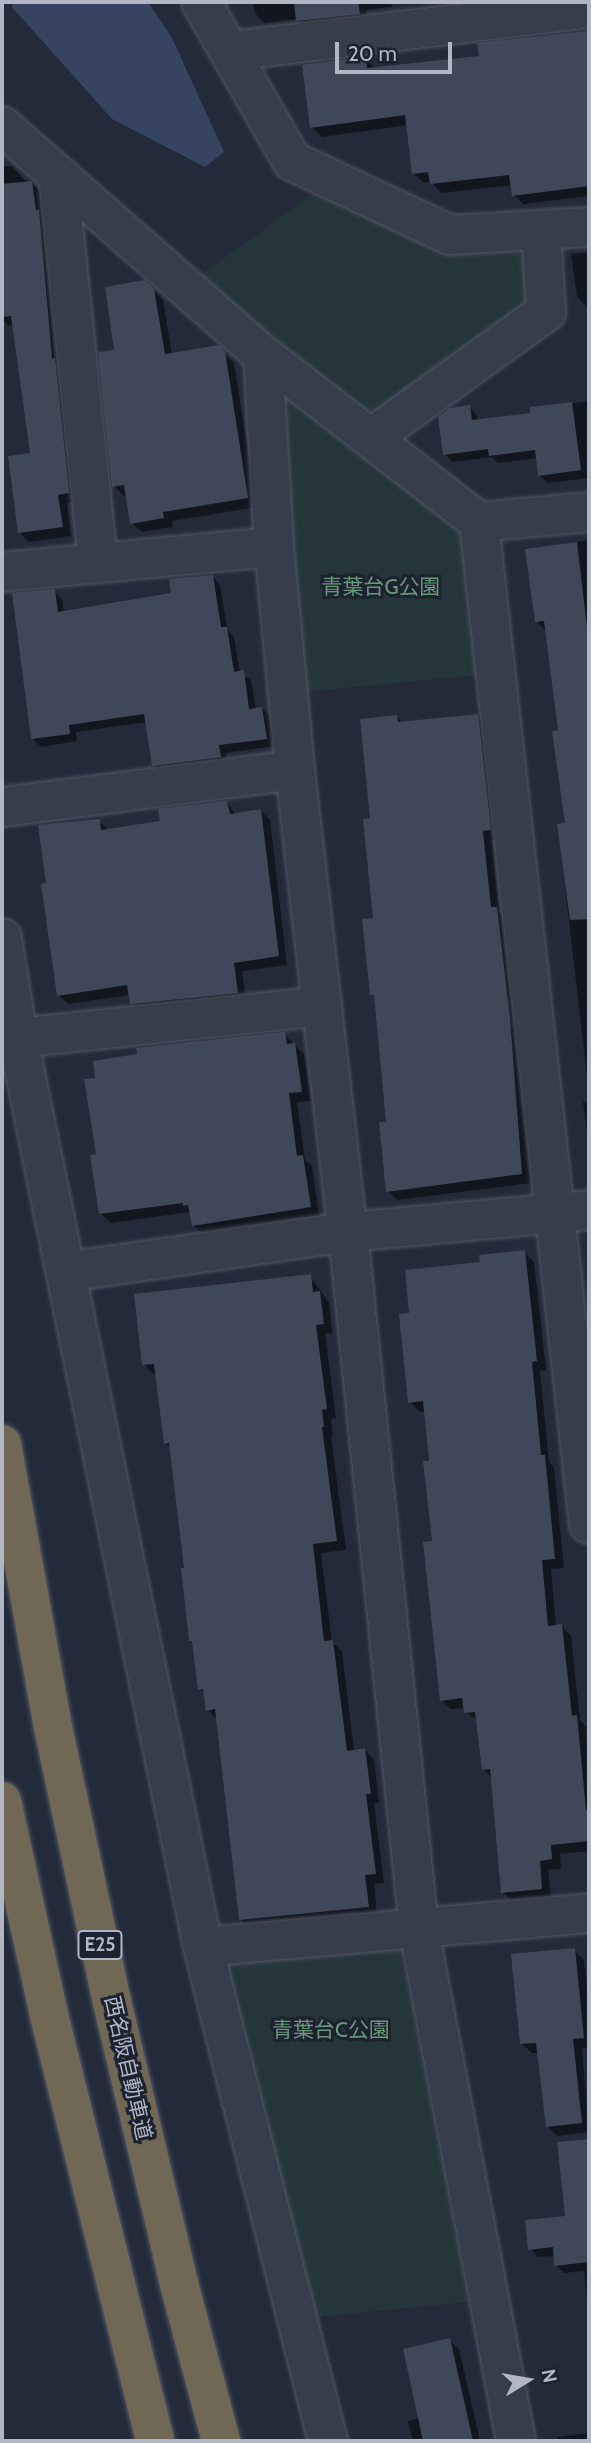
<!DOCTYPE html>
<meta charset="utf-8">
<style>
body{margin:0}
#map{position:relative;width:591px;height:2443px;overflow:hidden;background:#232a3a;font-family:Cabin,"Noto Sans JP",sans-serif}
div>[style]{position:absolute}
[style*='--x']{left:calc(var(--x)*1px);top:calc(var(--y)*1px);width:calc(var(--w)*1px);rotate:calc(var(--a)*1deg)}
.green>*{inset:0;background:#25363b}
.water>*{inset:0;background:#364461}
.shadow>*{inset:0;background:#0007}
.building>*{inset:0;background:#3f4859}
.roads{filter:drop-shadow(0 0 2px #525765) drop-shadow(0 0 2px #525765)}
.street>*{height:38px;margin:-19px;padding:0 19px;transform-origin:19px;border-radius:19px;background:#363d4b}
.highway>*{height:38px;margin:-19px;padding:0 19px;transform-origin:19px;border-radius:19px;background:#706854}
span{translate:-50% -50%;white-space:nowrap;text-align:center;line-height:1.15;-webkit-text-stroke:6px #1c222f;paint-order:stroke}
.shield-label span{padding:2px 5px;background:#1c222f;border:2px solid;border-radius:5px;-webkit-text-stroke-width:0}
.shield-label{font-size:19px;color:#b2b7c6;font-weight:700}
.park-label{font-size:21px;color:#699779}
.street-label{font-size:21px;color:#b2b7c6}
.frame{position:absolute;inset:0;border:4px solid #b2b7c6;pointer-events:none}
.north{position:absolute;left:493px;top:2345px;width:70px;height:70px;-webkit-text-stroke:5px #1c222f;paint-order:stroke;rotate:79deg;font-size:19px;font-weight:700;line-height:28px;text-align:center;color:#b2b7c6}
.north::after{content:'';display:block;margin:auto;width:24px;height:32px;background:#b2b7c6;clip-path:polygon(50% 0,100% 100%,50% 72%,0 100%)}
.scale{position:absolute;left:335px;top:42px;width:117px;height:32px;box-sizing:border-box;border:4px solid #b2b7c6;border-top:0;padding-left:9px;font-size:21px;line-height:24px;white-space:nowrap;color:#b2b7c6;-webkit-text-stroke:5px #1c222f;paint-order:stroke}
</style>
<div id="map">
<div class="green">
<div style="clip-path:polygon(320px 189px,454px 255px,528px 241px,532px 307px,371px 425px,194px 280px)"></div>
<div style="clip-path:polygon(277px 380px,463px 524px,479px 675px,303px 692px)"></div>
<div style="clip-path:polygon(278px 1941px,401px 1949px,468px 2302px,316px 2317px,226px 1959px)"></div>
</div>
<div class="water">
<div style="clip-path:polygon(13px 2px,148px 2px,172px 38px,224px 152px,205px 167px,112px 119px,12px 7px)"></div>
</div>
<div class="shadow">
<div style="clip-path:polygon(253px 2px,391px 2px,392px 7px,366px 10px,368px 22px,307px 30px,298px 19px,264px 23px,255px 13px)"></div>
<div style="clip-path:polygon(589px 33px,589px 196px,523px 204px,514px 195px,512px 185px,441px 193px,431px 182px,424px 183px,414px 174px,408px 125px,322px 137px,312px 127px,365px 59px,376px 69px,481px 58px,479px 45px)"></div>
<div style="clip-path:polygon(12px 166px,28px 184px,33px 184px,42px 194px,77px 502px,67px 503px,71px 536px,29px 542px,20px 533px,32px 455px,14px 325px,9px 326px,2px 319px,2px 167px)"></div>
<div style="clip-path:polygon(589px 252px,589px 307px,587px 307px,577px 297px,571px 254px)"></div>
<div style="clip-path:polygon(153px 290px,163px 300px,172px 355px,218px 347px,234px 363px,257px 507px,172px 521px,173px 527px,142px 532px,132px 523px,127px 495px,123px 496px,114px 486px,116px 351px)"></div>
<div style="clip-path:polygon(589px 401px,589px 478px,548px 483px,540px 476px,538px 458px,498px 463px,492px 457px,453px 462px,445px 454px,469px 407px,477px 415px,478px 421px,532px 414px,532px 409px)"></div>
<div style="clip-path:polygon(589px 540px,589px 1094px,558px 826px,567px 825px,560px 732px,547px 632px,537px 622px,527px 550px)"></div>
<div style="clip-path:polygon(212px 576px,220px 585px,227px 629px,234px 637px,240px 673px,251px 680px,256px 709px,262px 708px,270px 716px,274px 746px,226px 753px,228px 765px,161px 773px,153px 765px,147px 722px,76px 732px,77px 741px,41px 747px,33px 739px,54px 591px,62px 599px,64px 613px,173px 595px)"></div>
<div style="clip-path:polygon(477px 716px,487px 726px,499px 839px,492px 840px,499px 912px,505px 918px,518px 1029px,531px 1183px,397px 1200px,388px 1191px,388px 1123px,376px 999px,372px 995px,375px 920px,372px 819px,397px 717px,403px 723px)"></div>
<div style="clip-path:polygon(227px 802px,236px 815px,261px 811px,270px 820px,287px 965px,242px 971px,246px 1001px,141px 1012px,132px 1003px,130px 995px,68px 1004px,59px 995px,48px 885px,99px 821px,109px 830px,162px 823px)"></div>
<div style="clip-path:polygon(284px 1034px,304px 1054px,311px 1101px,297px 1102px,305px 1160px,312px 1166px,319px 1216px,203px 1234px,193px 1225px,191px 1212px,110px 1223px,101px 1213px)"></div>
<div style="clip-path:polygon(589px 1101px,589px 1148px,583px 1102px)"></div>
<div style="clip-path:polygon(524px 1252px,534px 1262px,546px 1370px,540px 1371px,549px 1462px,554px 1467px,564px 1568px,551px 1569px,556px 1627px,562px 1626px,571px 1636px,580px 1720px,586px 1727px,589px 1851px,560px 1854px,561px 1869px,548px 1870px,551px 1898px,512px 1902px,503px 1892px,493px 1779px,483px 1769px,478px 1721px,466px 1712px,465px 1708px,451px 1709px,441px 1700px,426px 1411px,420px 1412px,410px 1402px,411px 1314px,482px 1264px)"></div>
<div style="clip-path:polygon(310px 1276px,329px 1303px,332px 1333px,325px 1334px,336px 1418px,331px 1419px,333px 1436px,331px 1436px,346px 1550px,321px 1553px,332px 1642px,342px 1651px,354px 1751px,365px 1750px,374px 1760px,379px 1803px,374px 1803px,384px 1883px,374px 1884px,377px 1916px,250px 1929px,240px 1919px,218px 1720px,208px 1710px,206px 1695px,200px 1689px,172px 1449px,166px 1443px,157px 1373px,153px 1374px,144px 1364px)"></div>
<div style="clip-path:polygon(574px 1950px,584px 1960px,589px 2009px,589px 2048px,582px 2048px,589px 2132px,557px 2136px,547px 2126px,539px 2053px,532px 2053px,522px 2044px)"></div>
<div style="clip-path:polygon(588px 2140px,589px 2141px,589px 2315px,584px 2271px,564px 2273px,556px 2265px,555px 2256px,538px 2257px,530px 2249px,567px 2218px)"></div>
<div style="clip-path:polygon(449px 2340px,459px 2349px,480px 2441px,413px 2441px,408px 2421px,420px 2418px)"></div>
<div style="clip-path:polygon(589px 2433px,589px 2441px,558px 2441px,557px 2437px)"></div>
</div>
<div class="building">
<div style="clip-path:polygon(294px 2px,358px 2px,360px 14px,296px 21px)"></div>
<div style="clip-path:polygon(589px 31px,589px 186px,512px 196px,509px 175px,430px 184px,428px 172px,412px 174px,405px 115px,310px 128px,302px 65px,366px 57px,367px 68px,479px 56px,477px 43px)"></div>
<div style="clip-path:polygon(32px 181px,36px 210px,39px 210px,52px 359px,55px 358px,69px 493px,58px 495px,63px 527px,18px 533px,8px 456px,30px 453px,11px 316px,2px 317px,2px 184px)"></div>
<div style="clip-path:polygon(145px 280px,154px 289px,165px 354px,219px 345px,225px 351px,248px 498px,163px 512px,164px 518px,130px 524px,124px 485px,112px 487px,98px 352px,114px 350px,105px 287px)"></div>
<div style="clip-path:polygon(572px 402px,581px 470px,538px 476px,535px 450px,489px 456px,488px 449px,443px 455px,438px 417px,450px 408px,470px 405px,472px 420px,530px 413px,530px 407px)"></div>
<div style="clip-path:polygon(577px 542px,589px 644px,589px 919px,570px 920px,557px 824px,565px 823px,552px 731px,558px 730px,544px 621px,535px 622px,525px 549px)"></div>
<div style="clip-path:polygon(213px 575px,221px 627px,227px 627px,234px 672px,244px 670px,249px 709px,262px 707px,267px 739px,219px 745px,221px 757px,152px 766px,144px 714px,69px 725px,70px 734px,31px 739px,12px 593px,55px 589px,58px 612px,171px 593px,169px 579px)"></div>
<div style="clip-path:polygon(478px 714px,491px 830px,483px 831px,491px 907px,497px 907px,510px 1018px,522px 1174px,386px 1192px,379px 1122px,386px 1122px,374px 995px,370px 995px,362px 919px,373px 918px,363px 819px,370px 818px,360px 719px,397px 715px,398px 722px)"></div>
<div style="clip-path:polygon(227px 801px,230px 814px,261px 809px,279px 956px,234px 963px,238px 993px,130px 1004px,127px 985px,57px 996px,41px 884px,46px 883px,38px 825px,100px 819px,101px 830px,160px 821px,158px 809px)"></div>
<div style="clip-path:polygon(285px 1032px,287px 1044px,295px 1043px,302px 1092px,289px 1093px,297px 1156px,303px 1155px,311px 1207px,192px 1226px,188px 1205px,183px 1206px,183px 1203px,99px 1214px,90px 1155px,96px 1154px,84px 1079px,95px 1078px,93px 1061px,137px 1054px,136px 1048px)"></div>
<div style="clip-path:polygon(525px 1250px,537px 1361px,532px 1362px,541px 1455px,545px 1455px,555px 1559px,542px 1560px,548px 1626px,562px 1624px,572px 1716px,577px 1715px,586px 1810px,589px 1810px,589px 1841px,551px 1845px,552px 1859px,540px 1861px,542px 1889px,501px 1893px,490px 1769px,482px 1770px,475px 1712px,464px 1713px,462px 1698px,440px 1701px,423px 1542px,432px 1541px,423px 1461px,429px 1461px,423px 1401px,408px 1403px,399px 1314px,409px 1313px,405px 1270px,480px 1262px,479px 1255px)"></div>
<div style="clip-path:polygon(311px 1274px,313px 1292px,320px 1291px,324px 1324px,316px 1325px,327px 1409px,322px 1410px,324px 1427px,322px 1427px,337px 1541px,313px 1544px,324px 1641px,333px 1640px,347px 1751px,365px 1748px,371px 1794px,366px 1794px,376px 1874px,365px 1875px,369px 1907px,239px 1920px,215px 1709px,206px 1711px,203px 1689px,198px 1690px,192px 1641px,189px 1641px,181px 1568px,184px 1568px,169px 1443px,164px 1444px,154px 1364px,142px 1365px,134px 1294px)"></div>
<div style="clip-path:polygon(575px 1948px,584px 2038px,573px 2039px,582px 2123px,546px 2127px,536px 2043px,520px 2044px,511px 1954px)"></div>
<div style="clip-path:polygon(589px 2139px,589px 2262px,554px 2266px,553px 2247px,528px 2250px,525px 2220px,565px 2216px,557px 2142px)"></div>
<div style="clip-path:polygon(450px 2338px,473px 2441px,423px 2441px,403px 2349px)"></div>
</div>
<div class="roads">
<div class="street">
<div style="--x:201;--y:2;--w:183;--a:60.2"></div>
<div style="--x:292;--y:161;--w:174;--a:25.1"></div>
<div style="--x:450;--y:235;--w:139;--a:-3.3"></div>
<div style="--x:231;--y:51;--w:361;--a:-6.8"></div>
<div style="--x:2;--y:126;--w:347;--a:41.3"></div>
<div style="--x:263;--y:355;--w:273;--a:37.7"></div>
<div style="--x:479;--y:522;--w:110;--a:-5.2"></div>
<div style="--x:58;--y:175;--w:390;--a:84.1"></div>
<div style="--x:263;--y:355;--w:192;--a:86.7"></div>
<div style="--x:274;--y:547;--w:224;--a:84.6"></div>
<div style="--x:295;--y:770;--w:465;--a:83.5"></div>
<div style="--x:348;--y:1232;--w:702;--a:84.19"></div>
<div style="--x:419;--y:1930;--w:520;--a:79.25"></div>
<div style="--x:371;--y:438;--w:216;--a:-35.8"></div>
<div style="--x:546;--y:312;--w:82;--a:-93.5"></div>
<div style="--x:479;--y:522;--w:1008;--a:83.74"></div>
<div style="--x:2;--y:572;--w:273;--a:-5.3"></div>
<div style="--x:2;--y:807;--w:295;--a:-7.2"></div>
<div style="--x:2;--y:938;--w:101;--a:80.9"></div>
<div style="--x:18;--y:1038;--w:928;--a:78.5"></div>
<div style="--x:203;--y:1947;--w:510;--a:75.8"></div>
<div style="--x:18;--y:1038;--w:306;--a:-6"></div>
<div style="--x:66;--y:1272;--w:285;--a:-8.1"></div>
<div style="--x:348;--y:1232;--w:242;--a:-5.2"></div>
<div style="--x:203;--y:1947;--w:387;--a:-5"></div>
</div>
<div class="highway">
<div style="--x:2;--y:1444;--w:288;--a:79.8"></div>
<div style="--x:53;--y:1727;--w:281;--a:77.9"></div>
<div style="--x:112;--y:2002;--w:290;--a:76.6"></div>
<div style="--x:179;--y:2284;--w:163;--a:75"></div>
<div style="--x:2;--y:1801;--w:219;--a:77.6"></div>
<div style="--x:49;--y:2015;--w:439;--a:76"></div>
</div>
</div>
<div class="shield-label">
<span style="left:100px;top:1945px">E25</span>
</div>
<div class="park-label">
<span style="left:381px;top:587px">青葉台G公園</span>
<span style="left:331px;top:2030px">青葉台C公園</span>
</div>
<div class="street-label">
<span style="left:128px;top:2068px;rotate:77deg">西名阪自動車道</span>
</div>
<div class="frame"></div>
<div class="north">N</div>
<div class="scale">20 m</div>
</div>
